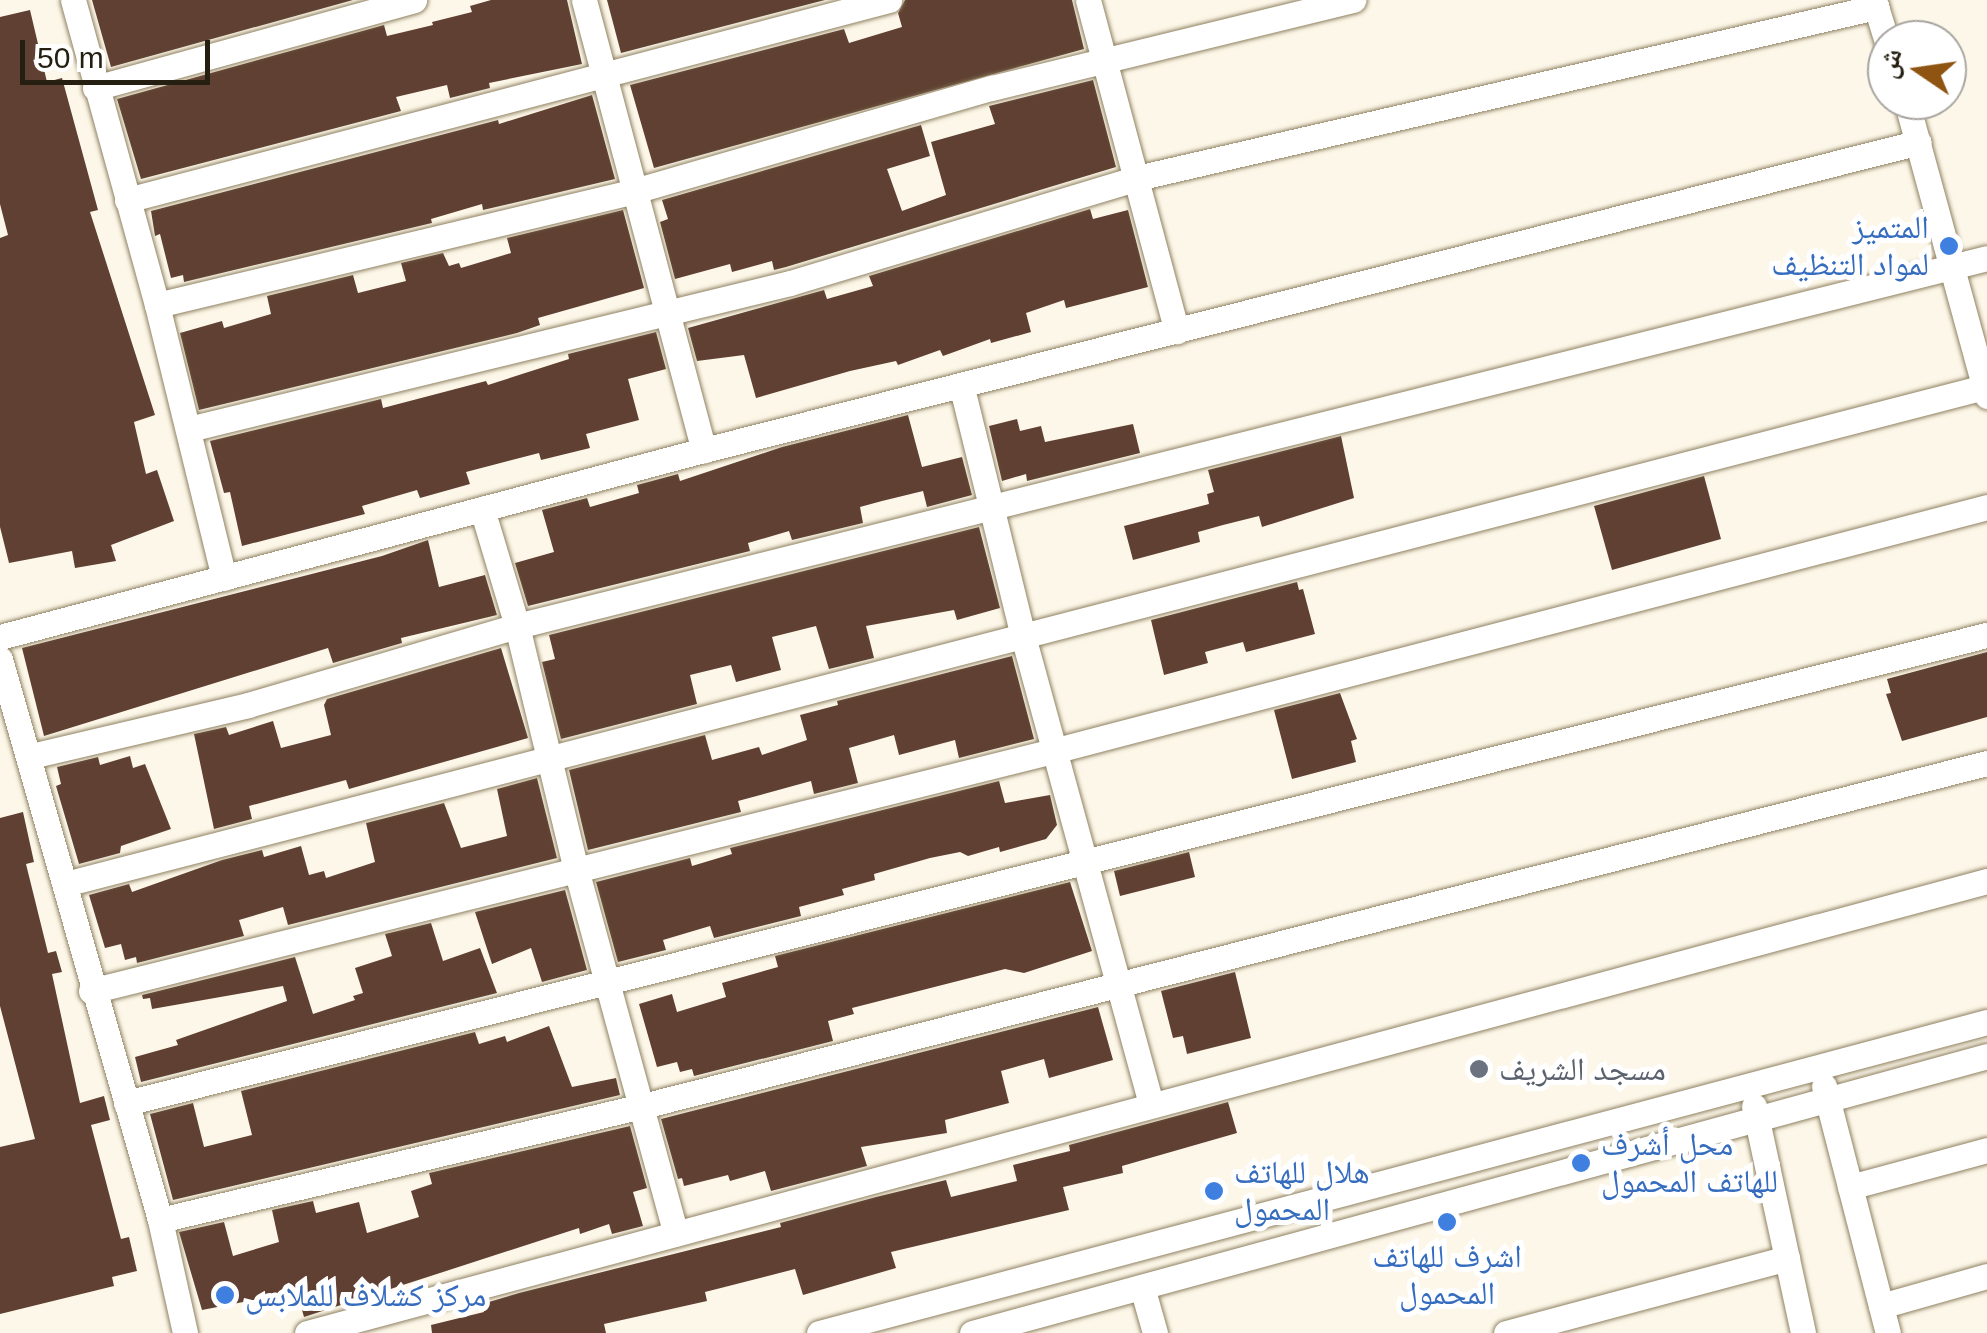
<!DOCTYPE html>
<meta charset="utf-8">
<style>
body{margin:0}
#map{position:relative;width:1987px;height:1333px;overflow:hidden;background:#fdf7e9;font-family:Arial,"Noto Naskh Arabic",sans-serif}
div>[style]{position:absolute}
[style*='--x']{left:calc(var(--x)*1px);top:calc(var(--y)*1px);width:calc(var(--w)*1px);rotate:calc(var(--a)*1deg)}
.building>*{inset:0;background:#5f4032}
.roads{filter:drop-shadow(0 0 2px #8f8161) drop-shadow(0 0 2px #8f8161)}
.minor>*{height:25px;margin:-12.5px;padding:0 12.5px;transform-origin:12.5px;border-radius:12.5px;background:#fff}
.dots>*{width:28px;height:28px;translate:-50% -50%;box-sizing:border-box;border:5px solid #fff;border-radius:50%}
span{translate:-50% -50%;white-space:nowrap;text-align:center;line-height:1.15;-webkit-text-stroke:10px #fff;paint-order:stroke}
.shop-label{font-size:32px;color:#366cbe}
.right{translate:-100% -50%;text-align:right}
.left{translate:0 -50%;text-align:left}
.worship-label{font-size:32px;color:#5b616d}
.north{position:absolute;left:1867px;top:20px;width:100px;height:100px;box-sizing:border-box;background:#fff;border:2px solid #a8a5a0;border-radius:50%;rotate:283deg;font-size:28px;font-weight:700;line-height:40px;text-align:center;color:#251f12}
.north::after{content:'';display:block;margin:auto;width:35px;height:45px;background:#8f5312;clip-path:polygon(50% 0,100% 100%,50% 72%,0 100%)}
.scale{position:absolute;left:20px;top:40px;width:190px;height:45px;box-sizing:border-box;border:5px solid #251f12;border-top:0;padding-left:12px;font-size:30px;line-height:35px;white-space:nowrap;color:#251f12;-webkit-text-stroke:8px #fff;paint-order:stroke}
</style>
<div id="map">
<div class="building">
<div style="clip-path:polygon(92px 0,353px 0,111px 67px)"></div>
<div style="clip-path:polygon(491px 0,567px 0,582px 64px,489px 83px,490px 88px,450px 98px,447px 85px,396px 97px,401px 111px,141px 179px,117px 99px,384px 25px,387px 36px,433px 25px,432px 22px,472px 12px,470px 6px)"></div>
<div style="clip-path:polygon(607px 0,825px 0,621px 53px)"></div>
<div style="clip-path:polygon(905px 0,1072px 0,1084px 49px,654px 168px,630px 85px,844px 29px,849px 43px,902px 27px,898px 13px)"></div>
<div style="clip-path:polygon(30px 10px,47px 82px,62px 78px,98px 210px,90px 212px,155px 415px,134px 422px,146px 474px,157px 470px,174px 521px,111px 545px,116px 561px,75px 568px,72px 551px,9px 563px,0 527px,0 238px,8px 235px,0 204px,0 17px)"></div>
<div style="clip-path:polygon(1093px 80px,1116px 167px,786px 267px,774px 270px,772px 261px,732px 272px,730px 264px,675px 279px,660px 222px,668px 219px,662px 200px,921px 125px,930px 156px,887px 169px,902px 211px,946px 195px,931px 142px,995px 124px,989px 106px)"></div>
<div style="clip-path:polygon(592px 95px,615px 179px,483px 210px,482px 204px,431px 219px,432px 223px,184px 282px,183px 275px,171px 278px,160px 234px,155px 236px,151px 211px,498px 120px,499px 124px)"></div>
<div style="clip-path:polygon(1090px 209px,1093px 219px,1128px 210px,1148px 287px,1066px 308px,1064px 300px,1026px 313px,1031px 332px,991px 343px,990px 339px,943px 356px,940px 350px,898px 365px,896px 361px,850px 371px,756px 398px,744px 355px,697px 361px,688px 328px,824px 290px,827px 299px,873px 286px,869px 276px)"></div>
<div style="clip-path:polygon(623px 210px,644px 288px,538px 318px,540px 325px,517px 333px,199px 410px,180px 333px,222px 321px,224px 328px,271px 314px,267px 296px,353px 275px,358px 293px,406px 281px,401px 263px,443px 253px,449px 266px,459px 263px,461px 268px,511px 253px,507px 238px)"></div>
<div style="clip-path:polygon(656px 332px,666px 369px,628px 379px,639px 420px,586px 434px,590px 448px,541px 460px,539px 453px,466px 472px,470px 484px,420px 498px,417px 490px,362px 506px,365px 514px,242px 546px,230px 492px,224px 493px,210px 441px,381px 399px,383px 408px,486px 381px,488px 385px,569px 359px,568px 354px)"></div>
<div style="clip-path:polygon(908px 415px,922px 467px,962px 457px,972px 495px,927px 507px,923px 491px,882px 501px,860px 507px,863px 523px,792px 540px,789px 531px,748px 543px,750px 551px,528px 606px,515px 563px,554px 552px,542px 510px,587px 498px,590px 507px,639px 493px,637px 485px,678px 474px,680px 481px,782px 447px)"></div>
<div style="clip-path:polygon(1017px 419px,1020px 431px,1041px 426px,1045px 442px,1133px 424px,1140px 453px,1027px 481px,1026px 474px,1002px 481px,989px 426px)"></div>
<div style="clip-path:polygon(1341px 436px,1354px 498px,1262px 527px,1259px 516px,1223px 525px,1198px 532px,1200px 542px,1133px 560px,1124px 526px,1209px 504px,1207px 494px,1214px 492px,1208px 470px)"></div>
<div style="clip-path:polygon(1704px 476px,1721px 539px,1612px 570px,1594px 506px)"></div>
<div style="clip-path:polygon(979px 527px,1000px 608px,957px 620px,954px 610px,866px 626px,874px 658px,829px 669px,816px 626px,772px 637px,781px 670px,736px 682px,731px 665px,690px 675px,697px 704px,561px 739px,542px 662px,555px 659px,549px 635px)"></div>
<div style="clip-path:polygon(428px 540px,439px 587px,485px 575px,497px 615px,401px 638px,402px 643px,333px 663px,328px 648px,44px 736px,22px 648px,382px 556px)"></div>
<div style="clip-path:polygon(1297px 582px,1299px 590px,1303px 589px,1315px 634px,1246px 652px,1243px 642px,1205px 652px,1208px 663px,1164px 675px,1151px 620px)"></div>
<div style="clip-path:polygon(501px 648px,528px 738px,349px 789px,346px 780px,249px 806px,252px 819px,214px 829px,194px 734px,226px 727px,229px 735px,273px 721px,281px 748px,331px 735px,324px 705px,327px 699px)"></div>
<div style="clip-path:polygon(1987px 652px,1987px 717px,1902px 741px,1886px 694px,1891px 693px,1887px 679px)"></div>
<div style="clip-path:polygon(1012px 656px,1034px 739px,959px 758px,955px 740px,899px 755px,894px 735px,849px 748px,858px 783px,814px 794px,811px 781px,738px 801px,741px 812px,588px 850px,569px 770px,705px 735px,712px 760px,759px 747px,762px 755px,807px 740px,800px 715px,838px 705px,837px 701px)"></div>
<div style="clip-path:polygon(1340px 693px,1357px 739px,1351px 741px,1356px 762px,1292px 779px,1274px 710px)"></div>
<div style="clip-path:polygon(130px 756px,133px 768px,145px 764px,171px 829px,121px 846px,120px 853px,79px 864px,56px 786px,61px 784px,57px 767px,98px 757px,100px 765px)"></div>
<div style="clip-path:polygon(537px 778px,557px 858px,288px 925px,283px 907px,239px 920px,244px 936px,137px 963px,136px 957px,125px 960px,121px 944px,105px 948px,89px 895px,129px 884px,132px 892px,222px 860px,262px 850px,264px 857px,301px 846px,309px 875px,324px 871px,326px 878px,375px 862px,366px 823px,444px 803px,461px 848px,507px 836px,497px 789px)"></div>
<div style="clip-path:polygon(999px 781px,1005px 803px,1050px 795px,1057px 825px,1046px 839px,1000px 852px,999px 847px,968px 856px,960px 852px,930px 858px,874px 874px,875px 880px,842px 889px,844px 895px,799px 907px,801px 916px,714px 938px,710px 926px,663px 940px,666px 950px,618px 962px,596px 882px,690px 858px,692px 866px,732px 854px,730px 848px)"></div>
<div style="clip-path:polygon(23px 812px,34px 862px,26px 864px,48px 953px,56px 951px,62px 972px,52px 974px,80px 1103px,104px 1096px,110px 1120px,91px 1125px,121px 1239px,129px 1237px,137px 1271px,112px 1277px,114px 1286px,0 1314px,0 1147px,35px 1139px,0 1006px,0 818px)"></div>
<div style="clip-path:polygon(1189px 852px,1195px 877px,1120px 896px,1114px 871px)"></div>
<div style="clip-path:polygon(1070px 882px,1092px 951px,1024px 973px,1005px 969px,852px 1008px,854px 1014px,828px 1021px,833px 1041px,694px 1076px,692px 1069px,680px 1072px,677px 1062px,657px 1067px,639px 1004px,672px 994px,677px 1012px,726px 997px,722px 983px,778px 967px,775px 956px)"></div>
<div style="clip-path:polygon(565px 890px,587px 970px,542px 982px,531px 948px,492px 964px,475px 912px)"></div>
<div style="clip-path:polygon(431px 923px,443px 961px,480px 948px,497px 993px,141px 1082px,135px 1057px,178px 1045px,176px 1040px,287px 1001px,283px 986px,152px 1009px,150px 998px,143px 999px,142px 995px,295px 957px,313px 1014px,355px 1000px,353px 996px,363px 993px,355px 968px,392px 956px,385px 934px)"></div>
<div style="clip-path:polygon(1235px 972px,1251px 1038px,1187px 1054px,1183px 1036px,1173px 1038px,1161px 991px)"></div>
<div style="clip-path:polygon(1098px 1007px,1113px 1060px,1049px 1078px,1044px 1059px,1001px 1071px,1009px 1103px,945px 1120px,947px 1133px,861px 1147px,867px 1166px,771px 1191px,765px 1171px,730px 1181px,728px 1175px,684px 1186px,682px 1178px,678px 1179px,661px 1119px)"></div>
<div style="clip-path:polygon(549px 1026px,572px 1087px,616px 1078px,620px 1095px,173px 1200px,150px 1114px,193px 1103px,204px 1147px,252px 1135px,241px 1091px,475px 1032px,479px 1044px,505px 1036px,507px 1042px)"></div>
<div style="clip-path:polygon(1228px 1102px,1237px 1133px,1122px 1166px,1123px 1173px,1063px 1187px,1069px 1210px,891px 1252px,896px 1268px,803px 1295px,795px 1269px,705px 1292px,707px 1301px,604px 1324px,606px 1333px,432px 1333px,431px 1325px,484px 1312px,482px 1304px,519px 1293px,781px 1227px,780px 1223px,876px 1197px,946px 1180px,951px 1197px,1017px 1181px,1013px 1165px,1070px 1151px,1069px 1145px)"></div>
<div style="clip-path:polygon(630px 1126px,647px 1188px,633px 1192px,643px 1226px,612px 1234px,609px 1224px,580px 1234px,579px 1228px,304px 1317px,300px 1303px,284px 1308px,280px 1295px,202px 1310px,179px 1232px,224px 1222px,233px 1256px,279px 1242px,272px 1210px,313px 1201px,316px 1213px,359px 1202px,367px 1233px,419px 1217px,411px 1191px,432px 1184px,429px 1173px)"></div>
</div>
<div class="roads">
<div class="minor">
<div style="--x:73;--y:0;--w:316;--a:74.6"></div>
<div style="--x:157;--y:305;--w:281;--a:76.2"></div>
<div style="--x:584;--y:0;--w:466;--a:75.1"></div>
<div style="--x:1088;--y:0;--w:343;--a:75"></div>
<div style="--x:1874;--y:0;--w:44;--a:72.8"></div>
<div style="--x:95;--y:88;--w:331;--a:-15.4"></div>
<div style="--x:1906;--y:100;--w:307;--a:74.7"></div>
<div style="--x:127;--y:200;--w:788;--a:-14.71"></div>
<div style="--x:157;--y:305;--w:490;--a:-13.4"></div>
<div style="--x:634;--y:191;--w:373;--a:-16.1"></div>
<div style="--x:992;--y:88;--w:372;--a:-13.7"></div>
<div style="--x:962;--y:388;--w:255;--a:76.2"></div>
<div style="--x:1023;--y:636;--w:484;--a:74.7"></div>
<div style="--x:189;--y:429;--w:618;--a:-13.65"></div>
<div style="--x:790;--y:283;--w:363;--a:-16.8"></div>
<div style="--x:1137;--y:178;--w:759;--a:-13.03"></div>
<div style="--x:482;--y:509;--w:122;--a:73.3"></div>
<div style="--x:517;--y:626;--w:250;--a:76.4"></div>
<div style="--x:576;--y:869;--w:378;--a:74.7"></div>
<div style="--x:0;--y:637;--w:728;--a:-14.88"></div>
<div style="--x:704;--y:450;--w:1253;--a:-14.22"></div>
<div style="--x:0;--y:659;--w:583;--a:74.08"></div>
<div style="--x:160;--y:1220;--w:116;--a:77.5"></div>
<div style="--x:31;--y:756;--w:223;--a:-13.2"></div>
<div style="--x:248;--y:705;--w:280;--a:-16.4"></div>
<div style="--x:517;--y:626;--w:1515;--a:-14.05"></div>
<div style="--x:65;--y:884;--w:1982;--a:-14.52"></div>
<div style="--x:91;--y:991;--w:996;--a:-14.01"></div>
<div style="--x:1057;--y:750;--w:961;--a:-14.64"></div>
<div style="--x:1824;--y:1086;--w:255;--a:75.5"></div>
<div style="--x:126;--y:1103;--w:1919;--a:-14.12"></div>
<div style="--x:1754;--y:1106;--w:232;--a:77.8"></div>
<div style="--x:1850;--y:1187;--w:142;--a:-15.1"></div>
<div style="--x:160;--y:1220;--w:496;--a:-13.3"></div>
<div style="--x:643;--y:1106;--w:1387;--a:-14.32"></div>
<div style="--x:1142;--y:1287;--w:48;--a:74.2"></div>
<div style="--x:1881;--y:1306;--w:110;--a:-15.8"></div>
<div style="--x:307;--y:1333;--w:1740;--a:-15.06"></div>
<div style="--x:819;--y:1333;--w:1209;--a:-14.91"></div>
<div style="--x:972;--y:1333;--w:1052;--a:-15.26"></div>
<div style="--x:1506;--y:1333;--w:291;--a:-14.9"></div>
</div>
</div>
<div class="dots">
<div style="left:1949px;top:246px;background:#3f7fe0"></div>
<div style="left:1479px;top:1069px;background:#6b7280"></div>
<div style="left:1581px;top:1163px;background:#3f7fe0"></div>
<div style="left:1214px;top:1191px;background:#3f7fe0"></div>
<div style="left:1447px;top:1222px;background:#3f7fe0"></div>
<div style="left:225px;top:1295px;background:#3f7fe0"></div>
</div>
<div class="shop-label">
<span class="right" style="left:1929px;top:246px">المتميز<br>لمواد التنظيف</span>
<span class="left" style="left:1601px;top:1163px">محل أشرف<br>للهاتف المحمول</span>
<span class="left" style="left:1234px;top:1191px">هلال للهاتف<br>المحمول</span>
<span style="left:1447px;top:1275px">اشرف للهاتف<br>المحمول</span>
<span class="left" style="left:245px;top:1295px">مركز كشلاف للملابس</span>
</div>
<div class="worship-label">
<span class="left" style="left:1499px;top:1069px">مسجد الشريف</span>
</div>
<div class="north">ش</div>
<div class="scale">50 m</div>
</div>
